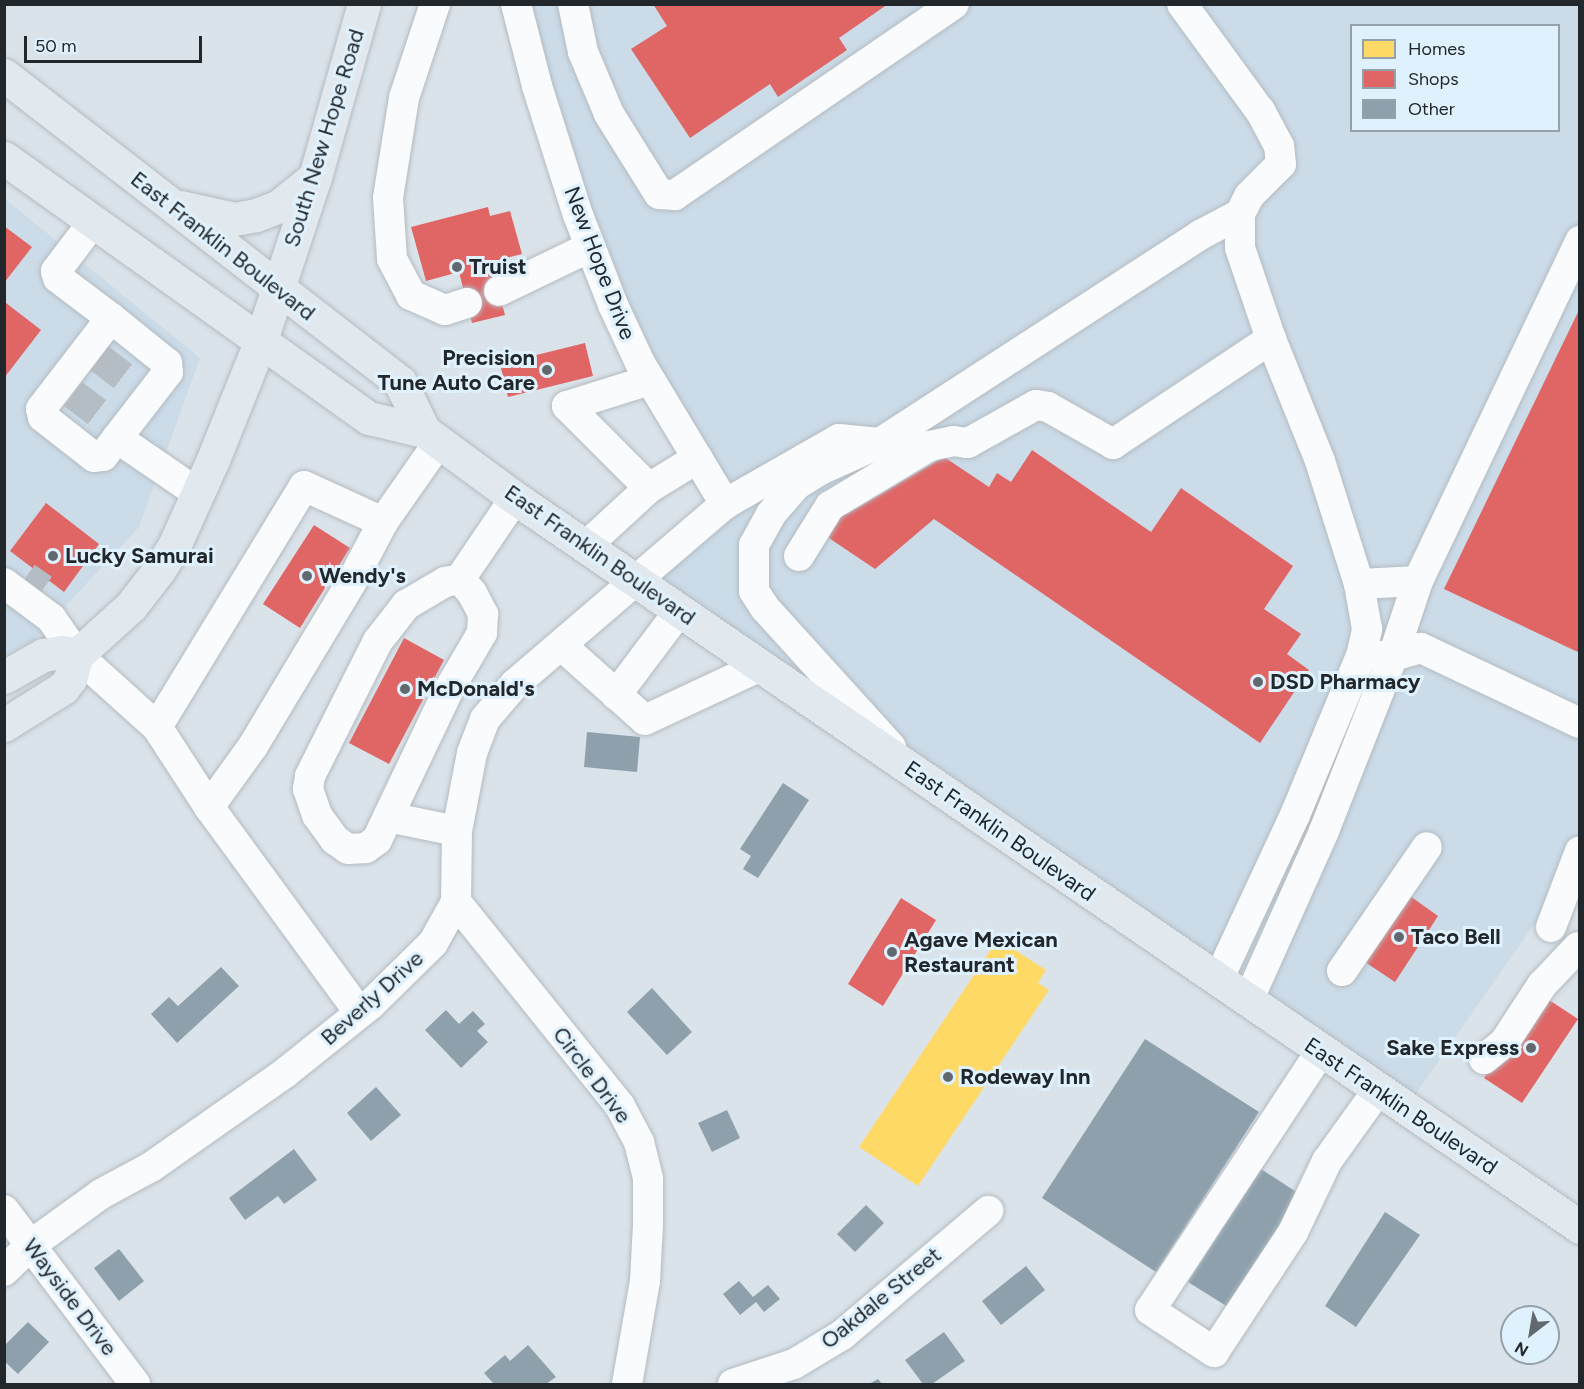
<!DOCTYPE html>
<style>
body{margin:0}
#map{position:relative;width:1584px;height:1389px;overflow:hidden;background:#dae3ea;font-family:Figtree,sans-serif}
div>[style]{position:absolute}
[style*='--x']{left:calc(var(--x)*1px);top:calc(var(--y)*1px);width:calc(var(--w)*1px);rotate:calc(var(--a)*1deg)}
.built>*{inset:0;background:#cbdbe8}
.homes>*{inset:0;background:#ffd966}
.shops>*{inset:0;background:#e06666}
.building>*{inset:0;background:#8da0ac}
.minor-tunnel>*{height:30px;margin-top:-15px;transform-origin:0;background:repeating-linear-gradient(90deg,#b5bdc4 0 30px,transparent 0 45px)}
.roads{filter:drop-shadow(0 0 2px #b4bbc0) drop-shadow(0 0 2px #b4bbc0)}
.minor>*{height:30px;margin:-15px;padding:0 15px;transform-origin:15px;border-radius:15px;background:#f9fbfc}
.major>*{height:33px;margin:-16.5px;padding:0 16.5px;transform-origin:16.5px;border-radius:16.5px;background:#e1e9ee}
.dots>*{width:16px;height:16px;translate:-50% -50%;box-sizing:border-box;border:3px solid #e0f1fe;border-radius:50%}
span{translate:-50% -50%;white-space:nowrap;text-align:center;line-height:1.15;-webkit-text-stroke:6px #e0f1fe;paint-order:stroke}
.street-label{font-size:22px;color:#21272b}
.poi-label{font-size:22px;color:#21272b;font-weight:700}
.left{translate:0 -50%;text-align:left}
.right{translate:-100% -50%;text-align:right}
.frame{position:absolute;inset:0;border:6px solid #21272b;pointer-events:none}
.legend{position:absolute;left:1350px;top:24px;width:210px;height:108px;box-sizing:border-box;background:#e0f1fe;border:2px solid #94a0aa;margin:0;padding:8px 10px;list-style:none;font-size:18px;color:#21272b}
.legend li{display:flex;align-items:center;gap:12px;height:30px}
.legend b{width:30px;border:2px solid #94a0aa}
.north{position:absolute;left:1500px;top:1305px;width:60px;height:60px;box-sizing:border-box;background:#e0f1fe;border:2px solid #94a0aa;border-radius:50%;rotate:211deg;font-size:16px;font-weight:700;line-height:24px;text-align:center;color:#21272b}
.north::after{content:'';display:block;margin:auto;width:21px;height:27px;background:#62696e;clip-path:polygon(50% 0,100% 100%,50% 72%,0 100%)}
.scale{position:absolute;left:24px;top:36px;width:178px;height:27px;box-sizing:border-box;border:3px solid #21272b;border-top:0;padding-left:8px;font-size:18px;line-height:21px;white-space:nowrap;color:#21272b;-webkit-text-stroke:4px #e0f1fe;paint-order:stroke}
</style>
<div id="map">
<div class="built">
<div style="clip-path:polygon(evenodd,516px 5px,1579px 5px,1579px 897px,1540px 916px,1405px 1109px,636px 580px,725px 504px,640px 363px,516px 5px,1352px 26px,1558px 26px,1558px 130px,1352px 130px,1352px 26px)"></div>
<div style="clip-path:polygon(4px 198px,200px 358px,139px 527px,34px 640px,5px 655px)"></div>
</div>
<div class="homes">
<div style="clip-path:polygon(998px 939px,1046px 970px,1038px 983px,1049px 990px,918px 1186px,859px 1147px)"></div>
</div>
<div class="shops">
<div style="clip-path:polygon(653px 4px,888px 4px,839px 38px,847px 50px,778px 97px,770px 84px,690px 138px,631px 49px,667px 26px)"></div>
<div style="clip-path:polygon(488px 207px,490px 216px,510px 211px,522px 254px,491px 262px,505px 315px,472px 323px,459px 272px,426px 281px,411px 227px)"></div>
<div style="clip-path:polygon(4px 226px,32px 247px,4px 283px)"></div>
<div style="clip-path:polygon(6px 303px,41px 330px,4px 378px,4px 305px)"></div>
<div style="clip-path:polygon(1580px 308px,1580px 653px,1444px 589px)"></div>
<div style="clip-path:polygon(585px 343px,593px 376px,508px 397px,500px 364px)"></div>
<div style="clip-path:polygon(1032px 450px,1151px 532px,1181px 488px,1293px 566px,1264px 609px,1301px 634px,1287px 654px,1309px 670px,1260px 743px,934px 519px,875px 569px,823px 534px,840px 510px,847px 514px,944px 457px,989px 487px,997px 473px,1011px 482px)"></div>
<div style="clip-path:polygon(46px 503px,99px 544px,64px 592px,10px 551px)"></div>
<div style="clip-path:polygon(314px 525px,350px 548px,300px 628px,263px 604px)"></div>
<div style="clip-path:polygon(404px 638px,444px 660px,389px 764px,349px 743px)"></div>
<div style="clip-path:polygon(1403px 891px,1438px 916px,1395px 982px,1359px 958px)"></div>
<div style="clip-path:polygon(901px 898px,936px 920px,883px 1006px,848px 984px)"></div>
<div style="clip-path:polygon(1540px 994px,1578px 1019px,1522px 1103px,1484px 1078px)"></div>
</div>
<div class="building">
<div style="clip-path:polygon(587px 732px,640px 737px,637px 772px,584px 767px)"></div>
<div style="clip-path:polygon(783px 783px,809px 800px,758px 878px,743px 869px,751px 856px,740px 849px)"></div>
<div style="clip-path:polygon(221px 967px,239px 986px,177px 1043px,151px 1014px,169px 997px,178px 1006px)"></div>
<div style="clip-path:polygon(652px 988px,692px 1032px,667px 1055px,627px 1012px)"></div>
<div style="clip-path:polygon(446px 1010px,459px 1024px,473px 1011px,485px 1024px,477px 1031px,488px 1042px,461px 1068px,425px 1030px)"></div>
<div style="clip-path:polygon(1145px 1039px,1259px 1112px,1156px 1272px,1042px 1198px)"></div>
<div style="clip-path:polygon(376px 1087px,401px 1115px,371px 1141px,347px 1113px)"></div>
<div style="clip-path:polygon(727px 1110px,740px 1138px,712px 1152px,698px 1123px)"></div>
<div style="clip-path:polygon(294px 1149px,317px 1180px,284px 1204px,278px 1196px,245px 1220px,229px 1198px)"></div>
<div style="clip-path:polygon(1261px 1169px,1301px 1195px,1228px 1307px,1188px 1282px)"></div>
<div style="clip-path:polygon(866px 1205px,884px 1223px,855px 1252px,837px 1234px)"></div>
<div style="clip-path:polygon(1385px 1212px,1420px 1235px,1356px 1327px,1325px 1306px)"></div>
<div style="clip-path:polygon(119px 1249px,144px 1281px,119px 1301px,94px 1268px)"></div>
<div style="clip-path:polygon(1026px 1266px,1045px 1290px,1001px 1325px,982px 1301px)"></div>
<div style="clip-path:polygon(739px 1281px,753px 1297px,768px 1285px,780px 1299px,764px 1312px,756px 1302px,740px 1315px,723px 1294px)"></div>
<div style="clip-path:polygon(28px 1322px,49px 1342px,18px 1374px,4px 1361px,4px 1346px)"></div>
<div style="clip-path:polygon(944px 1332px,965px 1361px,932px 1384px,923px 1384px,905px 1360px)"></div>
<div style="clip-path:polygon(528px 1345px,556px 1377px,546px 1384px,494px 1384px,484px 1373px,505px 1355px,510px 1361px)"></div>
<div style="clip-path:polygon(878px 1379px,882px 1384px,869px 1384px)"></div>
</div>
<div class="minor-tunnel">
<div style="--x:99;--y:358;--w:41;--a:37.1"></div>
<div style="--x:73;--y:394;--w:41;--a:37.1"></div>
<div style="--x:26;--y:577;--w:21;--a:35"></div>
</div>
<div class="roads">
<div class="minor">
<div style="--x:435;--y:4;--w:99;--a:108.3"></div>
<div style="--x:404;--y:98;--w:101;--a:99.1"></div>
<div style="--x:388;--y:198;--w:61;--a:86.2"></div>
<div style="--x:392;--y:259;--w:41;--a:62.2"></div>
<div style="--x:411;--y:295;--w:37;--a:24"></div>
<div style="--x:445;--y:310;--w:23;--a:-18"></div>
<div style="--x:516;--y:4;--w:85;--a:75.6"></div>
<div style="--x:537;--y:86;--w:135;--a:72.4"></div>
<div style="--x:578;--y:215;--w:97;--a:68.7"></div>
<div style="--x:613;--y:305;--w:64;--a:65"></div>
<div style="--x:640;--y:363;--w:165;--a:58.9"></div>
<div style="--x:573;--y:4;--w:49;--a:78.2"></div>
<div style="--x:583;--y:52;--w:67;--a:67.2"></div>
<div style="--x:609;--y:114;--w:94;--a:58"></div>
<div style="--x:659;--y:194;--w:16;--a:4"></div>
<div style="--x:675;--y:195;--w:338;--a:-34.4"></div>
<div style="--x:94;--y:221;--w:63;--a:127.2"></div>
<div style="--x:56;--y:271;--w:7;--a:74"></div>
<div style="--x:58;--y:278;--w:66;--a:37"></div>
<div style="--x:111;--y:318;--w:72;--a:38.8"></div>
<div style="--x:167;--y:363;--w:9;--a:84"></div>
<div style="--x:168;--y:372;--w:106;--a:127.7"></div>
<div style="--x:103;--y:456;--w:9;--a:174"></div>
<div style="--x:94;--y:457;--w:65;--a:-141.9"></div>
<div style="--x:43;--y:417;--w:8;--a:-104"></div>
<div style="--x:41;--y:409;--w:115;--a:-52.4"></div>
<div style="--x:499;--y:291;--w:101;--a:-25.8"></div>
<div style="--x:117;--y:438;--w:99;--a:34.3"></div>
<div style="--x:649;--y:488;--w:57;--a:-31.5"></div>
<div style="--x:586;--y:546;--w:86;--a:-42.6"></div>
<div style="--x:649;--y:488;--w:116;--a:-135"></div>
<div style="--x:567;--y:406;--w:87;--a:-17.4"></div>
<div style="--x:799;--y:556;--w:59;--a:-58.2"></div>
<div style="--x:830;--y:506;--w:117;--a:-31"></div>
<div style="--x:930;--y:446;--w:24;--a:-12"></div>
<div style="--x:953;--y:441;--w:15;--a:8"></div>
<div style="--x:968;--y:443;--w:78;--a:-29.2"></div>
<div style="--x:1036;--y:405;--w:12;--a:9"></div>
<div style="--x:1048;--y:407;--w:75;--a:29.6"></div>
<div style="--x:1113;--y:444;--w:190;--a:-33.6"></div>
<div style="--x:460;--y:579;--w:18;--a:49"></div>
<div style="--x:472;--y:593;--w:24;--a:62"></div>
<div style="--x:483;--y:614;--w:19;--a:93"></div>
<div style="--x:482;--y:633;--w:67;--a:120.4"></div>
<div style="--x:448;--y:691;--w:165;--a:115.5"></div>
<div style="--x:377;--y:840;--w:14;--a:144"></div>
<div style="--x:366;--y:848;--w:18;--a:177"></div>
<div style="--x:348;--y:849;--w:16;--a:-145"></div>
<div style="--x:335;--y:840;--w:31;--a:-126"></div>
<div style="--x:317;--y:815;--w:28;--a:-109"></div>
<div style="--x:308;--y:789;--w:13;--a:-81"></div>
<div style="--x:310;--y:776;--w:151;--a:-63.3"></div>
<div style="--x:378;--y:641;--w:46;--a:-52.1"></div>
<div style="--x:406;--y:605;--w:45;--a:-30.5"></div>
<div style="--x:445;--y:582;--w:15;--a:-11"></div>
<div style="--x:460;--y:579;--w:98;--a:-55.8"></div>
<div style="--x:4;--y:583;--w:59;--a:36.7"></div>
<div style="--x:51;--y:618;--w:45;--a:54.9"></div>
<div style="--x:77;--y:655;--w:108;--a:42"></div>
<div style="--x:157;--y:727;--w:95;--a:57"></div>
<div style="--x:209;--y:807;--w:75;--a:-54.2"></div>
<div style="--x:253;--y:746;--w:192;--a:-59"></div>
<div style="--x:352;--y:581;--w:67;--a:-62.3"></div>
<div style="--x:383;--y:522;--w:98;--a:-55"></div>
<div style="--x:1359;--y:584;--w:59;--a:-2.9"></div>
<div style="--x:562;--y:646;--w:111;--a:41.7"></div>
<div style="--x:645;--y:720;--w:128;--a:-25"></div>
<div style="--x:1379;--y:656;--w:14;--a:0"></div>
<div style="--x:1393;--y:656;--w:79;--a:-71.6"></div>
<div style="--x:1418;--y:581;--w:377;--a:-64.5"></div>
<div style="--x:616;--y:695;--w:106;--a:-53"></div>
<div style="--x:157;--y:727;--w:282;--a:-58.6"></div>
<div style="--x:304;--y:486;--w:87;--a:24.5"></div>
<div style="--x:891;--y:747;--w:188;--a:-132.2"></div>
<div style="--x:765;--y:608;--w:20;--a:-123"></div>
<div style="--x:754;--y:591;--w:46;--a:-90"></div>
<div style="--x:754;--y:545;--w:35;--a:-61"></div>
<div style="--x:771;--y:514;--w:38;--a:-49"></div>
<div style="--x:796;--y:485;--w:28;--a:-32"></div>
<div style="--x:820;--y:470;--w:66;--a:-24.2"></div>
<div style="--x:880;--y:443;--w:382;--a:-33"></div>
<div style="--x:1200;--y:235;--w:45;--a:-27.7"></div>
<div style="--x:1240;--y:214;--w:20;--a:-63"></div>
<div style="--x:1249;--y:196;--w:45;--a:-45"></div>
<div style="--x:1281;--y:164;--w:18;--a:-96"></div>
<div style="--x:1279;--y:146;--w:40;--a:-118"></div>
<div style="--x:1260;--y:111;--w:132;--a:-126.1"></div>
<div style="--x:209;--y:807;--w:255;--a:53.8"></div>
<div style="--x:388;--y:817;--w:70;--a:11.5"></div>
<div style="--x:456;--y:902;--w:262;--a:51.2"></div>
<div style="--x:620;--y:1106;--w:41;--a:62.2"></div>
<div style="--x:639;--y:1142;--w:38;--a:76"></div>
<div style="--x:648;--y:1179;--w:45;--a:90"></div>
<div style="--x:648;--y:1224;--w:57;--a:93"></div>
<div style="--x:645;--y:1281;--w:105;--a:99.9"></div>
<div style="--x:1551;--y:927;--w:81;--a:-69.1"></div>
<div style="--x:1342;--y:971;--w:150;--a:-55.6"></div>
<div style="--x:1218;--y:980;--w:182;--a:-65"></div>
<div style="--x:1295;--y:815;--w:172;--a:-67.5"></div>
<div style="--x:1361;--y:656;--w:28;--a:-77"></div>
<div style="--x:1367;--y:629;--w:46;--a:-100.1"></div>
<div style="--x:1359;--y:584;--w:129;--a:-107.6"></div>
<div style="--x:1320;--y:461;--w:131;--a:-111.9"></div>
<div style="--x:1271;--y:339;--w:96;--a:-108.8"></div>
<div style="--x:1240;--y:248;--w:34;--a:-90"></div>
<div style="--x:1248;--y:1001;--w:186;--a:-65.9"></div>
<div style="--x:1324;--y:831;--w:188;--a:-68.5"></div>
<div style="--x:1393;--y:656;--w:29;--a:-16"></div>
<div style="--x:1421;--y:648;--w:176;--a:25.3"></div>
<div style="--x:1321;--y:1051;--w:310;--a:123.4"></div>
<div style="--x:1150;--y:1310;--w:77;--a:33.3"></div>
<div style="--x:1214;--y:1352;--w:144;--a:-56.6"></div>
<div style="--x:1293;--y:1232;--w:79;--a:-64.4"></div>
<div style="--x:1327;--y:1161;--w:87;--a:-54.3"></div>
<div style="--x:1484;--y:1059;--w:26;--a:-39"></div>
<div style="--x:1504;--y:1043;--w:69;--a:-56.8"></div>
<div style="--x:1542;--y:985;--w:52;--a:-46.5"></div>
<div style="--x:4;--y:1210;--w:218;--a:53"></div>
<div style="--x:4;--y:1271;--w:39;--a:-44"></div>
<div style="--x:32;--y:1244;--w:85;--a:-35.9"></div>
<div style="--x:101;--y:1194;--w:57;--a:-28.4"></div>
<div style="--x:151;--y:1167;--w:164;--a:-35"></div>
<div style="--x:285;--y:1073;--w:110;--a:-38.7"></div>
<div style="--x:371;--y:1004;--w:87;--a:-44.5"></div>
<div style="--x:433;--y:943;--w:47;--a:-60.7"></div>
<div style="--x:456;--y:902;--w:71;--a:-89.2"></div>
<div style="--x:457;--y:831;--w:79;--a:-79.1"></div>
<div style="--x:472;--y:753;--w:36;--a:-69"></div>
<div style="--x:485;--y:719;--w:46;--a:-49.4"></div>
<div style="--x:515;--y:684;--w:277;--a:-40.6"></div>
<div style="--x:725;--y:504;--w:131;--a:-29.7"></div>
<div style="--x:839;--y:439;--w:41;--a:5.6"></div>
<div style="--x:733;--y:1384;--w:64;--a:-18.2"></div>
<div style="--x:794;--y:1364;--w:56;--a:-31.1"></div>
<div style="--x:842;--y:1335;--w:192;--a:-40.3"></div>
</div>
<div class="major">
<div style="--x:4;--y:75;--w:501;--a:37.78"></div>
<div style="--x:400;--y:382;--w:55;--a:63.9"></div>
<div style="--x:4;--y:158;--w:448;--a:35.5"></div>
<div style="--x:369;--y:418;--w:57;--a:13.3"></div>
<div style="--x:424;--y:431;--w:113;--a:36.4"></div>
<div style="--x:515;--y:498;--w:1291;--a:34.39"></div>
<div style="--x:181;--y:207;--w:54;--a:12.8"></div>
<div style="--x:234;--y:219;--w:22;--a:-10"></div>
<div style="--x:256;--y:215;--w:25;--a:-21"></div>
<div style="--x:279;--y:206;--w:46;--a:-38.9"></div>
<div style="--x:4;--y:677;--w:45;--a:-29.4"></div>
<div style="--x:43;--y:655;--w:19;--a:-9"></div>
<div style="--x:62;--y:652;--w:15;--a:11"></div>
<div style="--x:4;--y:725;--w:70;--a:-32.1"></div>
<div style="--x:63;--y:688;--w:11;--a:-52"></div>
<div style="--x:70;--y:679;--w:25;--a:-74"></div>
<div style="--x:77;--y:655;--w:73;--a:-42.2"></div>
<div style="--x:131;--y:606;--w:46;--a:-52.1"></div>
<div style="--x:159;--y:570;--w:28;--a:-58"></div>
<div style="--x:174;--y:546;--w:92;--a:-65.7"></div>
<div style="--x:212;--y:462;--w:131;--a:-68.1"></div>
<div style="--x:261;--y:340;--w:172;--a:-71.7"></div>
<div style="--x:315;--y:177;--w:180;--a:-74.2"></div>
</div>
</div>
<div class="dots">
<div style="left:457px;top:267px;background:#62696e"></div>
<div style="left:547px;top:370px;background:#62696e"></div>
<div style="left:53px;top:556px;background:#62696e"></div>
<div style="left:307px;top:576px;background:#62696e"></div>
<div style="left:1258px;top:682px;background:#62696e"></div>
<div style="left:405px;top:689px;background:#62696e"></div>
<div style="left:1399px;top:937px;background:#62696e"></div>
<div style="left:892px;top:952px;background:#62696e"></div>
<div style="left:1531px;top:1048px;background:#62696e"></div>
<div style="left:948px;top:1077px;background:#62696e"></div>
</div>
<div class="street-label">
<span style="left:324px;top:138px;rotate:-73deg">South New Hope Road</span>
<span style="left:223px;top:246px;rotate:38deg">East Franklin Boulevard</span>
<span style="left:600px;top:263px;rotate:69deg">New Hope Drive</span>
<span style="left:600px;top:555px;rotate:35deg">East Franklin Boulevard</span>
<span style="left:1000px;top:831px;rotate:35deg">East Franklin Boulevard</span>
<span style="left:372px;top:998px;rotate:-42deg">Beverly Drive</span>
<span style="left:592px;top:1075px;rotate:53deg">Circle Drive</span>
<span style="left:1401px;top:1106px;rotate:34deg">East Franklin Boulevard</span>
<span style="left:70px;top:1297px;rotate:53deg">Wayside Drive</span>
<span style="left:881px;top:1298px;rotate:-39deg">Oakdale Street</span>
</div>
<div class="poi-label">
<span class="left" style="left:469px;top:267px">Truist</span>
<span class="right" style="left:535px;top:370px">Precision<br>Tune Auto Care</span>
<span class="left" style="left:65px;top:556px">Lucky Samurai</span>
<span class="left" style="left:319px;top:576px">Wendy's</span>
<span class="left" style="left:1270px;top:682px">DSD Pharmacy</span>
<span class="left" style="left:417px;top:689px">McDonald's</span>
<span class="left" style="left:1411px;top:937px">Taco Bell</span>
<span class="left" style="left:904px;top:952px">Agave Mexican<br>Restaurant</span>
<span class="right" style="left:1519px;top:1048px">Sake Express</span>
<span class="left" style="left:960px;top:1077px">Rodeway Inn</span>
</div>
<div class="frame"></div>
<ul class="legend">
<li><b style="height:16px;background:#ffd966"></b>Homes</li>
<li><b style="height:16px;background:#e06666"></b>Shops</li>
<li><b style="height:16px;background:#8da0ac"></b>Other</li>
</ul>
<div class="north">N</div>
<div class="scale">50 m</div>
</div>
